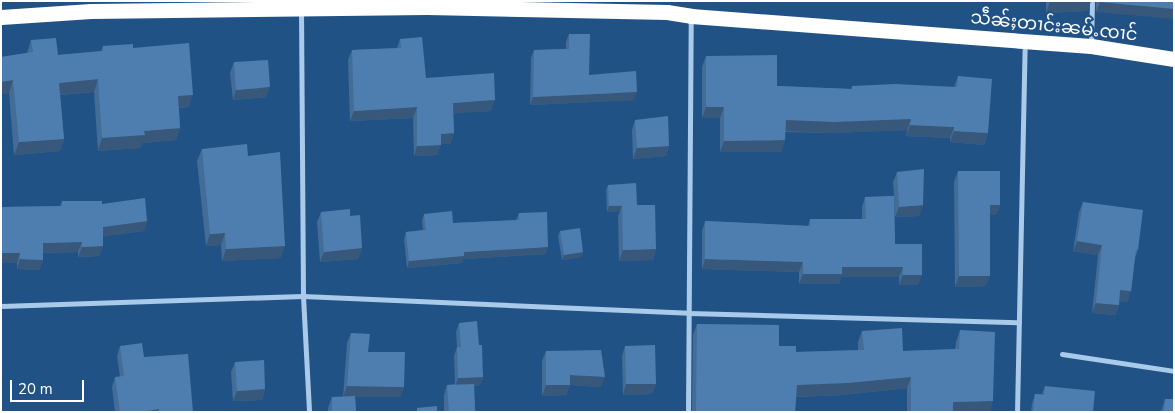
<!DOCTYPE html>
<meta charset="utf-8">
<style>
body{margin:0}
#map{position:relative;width:1175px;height:413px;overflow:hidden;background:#215286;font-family:"Nunito Sans","Noto Sans Myanmar",sans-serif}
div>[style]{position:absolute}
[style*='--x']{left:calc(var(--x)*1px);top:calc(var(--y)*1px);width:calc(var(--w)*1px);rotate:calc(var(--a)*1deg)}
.street>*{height:5px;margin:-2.5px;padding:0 2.5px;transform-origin:2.5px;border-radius:2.5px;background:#aacae9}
.highway>*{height:15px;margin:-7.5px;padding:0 7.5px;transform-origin:7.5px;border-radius:7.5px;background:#fff}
.wall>*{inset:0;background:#436c97}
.shaded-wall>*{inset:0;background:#37587b}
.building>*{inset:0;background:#4e7eb0}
span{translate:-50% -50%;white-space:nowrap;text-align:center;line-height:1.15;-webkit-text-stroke:4.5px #215286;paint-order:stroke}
.street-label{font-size:18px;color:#fff}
.frame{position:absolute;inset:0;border:2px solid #fff;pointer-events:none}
.scale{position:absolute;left:10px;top:380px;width:74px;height:22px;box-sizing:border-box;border:2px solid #fff;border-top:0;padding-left:6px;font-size:15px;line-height:18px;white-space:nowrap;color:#fff;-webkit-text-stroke:4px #215286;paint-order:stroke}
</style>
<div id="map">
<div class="street">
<div style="--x:301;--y:9;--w:287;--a:89.6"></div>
<div style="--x:303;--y:296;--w:116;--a:87"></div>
<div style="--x:1091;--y:43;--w:42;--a:-88.6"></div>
<div style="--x:1;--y:306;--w:302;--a:-1.9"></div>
<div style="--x:303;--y:296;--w:386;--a:2.5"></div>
<div style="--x:689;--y:313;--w:330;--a:1.6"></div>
<div style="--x:1062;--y:354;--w:113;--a:8.6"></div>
<div style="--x:688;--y:412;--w:393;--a:-89.6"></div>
<div style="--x:1017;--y:412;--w:370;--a:-88.8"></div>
</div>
<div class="highway">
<div style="--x:1;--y:17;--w:90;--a:-3.8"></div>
<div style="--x:91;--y:11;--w:336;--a:-0.7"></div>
<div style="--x:427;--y:7;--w:240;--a:1.2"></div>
<div style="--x:667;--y:12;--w:24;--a:9"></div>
<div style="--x:691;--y:16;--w:401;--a:4.3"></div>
<div style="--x:1091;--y:46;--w:84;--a:8.9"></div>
</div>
<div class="wall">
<div style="clip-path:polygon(1046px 1px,1091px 1px,1087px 11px,1046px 13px)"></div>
<div style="clip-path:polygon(1096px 1px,1174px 1px,1096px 12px)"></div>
<div style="clip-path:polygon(569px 34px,589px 75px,634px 100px,530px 105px,531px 58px,534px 50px,566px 49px,566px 42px)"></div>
<div style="clip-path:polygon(400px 39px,426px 78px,491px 111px,453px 113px,454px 133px,450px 144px,441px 144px,437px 155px,414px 156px,413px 118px,350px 121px,348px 60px,352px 50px,397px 48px)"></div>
<div style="clip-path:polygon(31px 40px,58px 55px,101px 51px,103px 46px,133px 48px,189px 107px,179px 108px,180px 128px,176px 140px,142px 143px,140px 148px,98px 151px,94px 92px,60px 95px,64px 139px,60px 151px,14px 155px,9px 93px,1px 94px,1px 57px,27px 53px)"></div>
<div style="clip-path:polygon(706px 56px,777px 86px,851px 89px,852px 86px,954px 87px,958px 76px,988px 133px,984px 145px,950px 142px,950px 138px,906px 136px,907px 130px,830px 133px,785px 132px,785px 140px,781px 152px,720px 152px,720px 118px,702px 118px,702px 67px)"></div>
<div style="clip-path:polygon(234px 62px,266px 97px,233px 100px,230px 73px)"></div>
<div style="clip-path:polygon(635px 120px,669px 146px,666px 156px,633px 159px,632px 130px)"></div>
<div style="clip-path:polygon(202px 149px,248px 156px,285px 246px,280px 258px,222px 261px,221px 245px,206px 246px,197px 161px)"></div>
<div style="clip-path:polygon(958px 171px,1000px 205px,996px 215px,990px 215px,986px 286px,955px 287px,954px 182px)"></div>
<div style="clip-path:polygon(897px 172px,923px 205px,919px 216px,895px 217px,894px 197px,895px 244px,918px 285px,899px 285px,899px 277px,841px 277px,839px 284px,799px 284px,799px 272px,702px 269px,702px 231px,705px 221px,808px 226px,810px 219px,862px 219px,862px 207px,865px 197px,894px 196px,893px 182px)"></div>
<div style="clip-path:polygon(608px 185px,637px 205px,656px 249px,653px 260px,619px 261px,618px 216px,620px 211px,607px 212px,606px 190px)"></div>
<div style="clip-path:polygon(62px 201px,102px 204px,147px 221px,144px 231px,103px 236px,103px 246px,99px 256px,78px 257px,78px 252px,43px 253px,43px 260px,39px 270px,17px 269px,17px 263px,1px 263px,1px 207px,60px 206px)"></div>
<div style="clip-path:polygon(1083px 202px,1138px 250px,1135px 258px,1131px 291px,1127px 302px,1119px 301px,1119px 305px,1115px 315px,1092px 313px,1098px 255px,1073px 251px,1079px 212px)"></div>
<div style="clip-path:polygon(321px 212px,362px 248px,358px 259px,320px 262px,317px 222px)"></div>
<div style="clip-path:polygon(519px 213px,546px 254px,463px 259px,462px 263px,407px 268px,404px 239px,406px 232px,423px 230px,422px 221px,424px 214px,453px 223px,516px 220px)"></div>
<div style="clip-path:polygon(560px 231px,583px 252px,581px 257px,562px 260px,558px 236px)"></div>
<div style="clip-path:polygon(459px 323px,479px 345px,483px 377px,480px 385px,474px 386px,475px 412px,444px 412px,444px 395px,447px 385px,455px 384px,454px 356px,457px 347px,456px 332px)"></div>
<div style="clip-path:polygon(697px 324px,779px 346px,796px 352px,858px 350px,858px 342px,862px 331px,903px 351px,955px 349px,956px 342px,960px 330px,990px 412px,907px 412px,907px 388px,843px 395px,796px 397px,795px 412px,692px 412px,693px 335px)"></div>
<div style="clip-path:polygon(351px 333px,368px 352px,404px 387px,400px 397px,355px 397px,356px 412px,328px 412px,328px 408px,332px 397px,343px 397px,347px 343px)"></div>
<div style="clip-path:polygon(120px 346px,144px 357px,193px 412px,115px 412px,112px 387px,115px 377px,120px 377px,117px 356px)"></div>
<div style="clip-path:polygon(625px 346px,656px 384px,652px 394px,623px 395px,622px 356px)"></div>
<div style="clip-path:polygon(546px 351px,601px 387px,570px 385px,566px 395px,542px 396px,542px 361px)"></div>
<div style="clip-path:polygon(235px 362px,265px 389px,262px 400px,233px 401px,231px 372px)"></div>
<div style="clip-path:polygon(1045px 386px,1093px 412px,1031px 412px,1032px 404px,1035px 394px,1042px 394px)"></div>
<div style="clip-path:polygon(1165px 399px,1174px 412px,1161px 412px)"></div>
</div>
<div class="shaded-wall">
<div style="clip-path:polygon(1091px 1px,1087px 11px,1046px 13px,1050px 2px)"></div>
<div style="clip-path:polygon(1100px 2px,1174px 9px,1174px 19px,1096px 12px)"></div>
<div style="clip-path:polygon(98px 79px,94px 92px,55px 95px,59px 83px)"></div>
<div style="clip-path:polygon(13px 80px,9px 93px,1px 94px,1px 82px)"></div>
<div style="clip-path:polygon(270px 87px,266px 97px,233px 100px,236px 90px)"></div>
<div style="clip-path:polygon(637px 92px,634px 100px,530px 105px,533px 97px)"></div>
<div style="clip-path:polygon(193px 95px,189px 107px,173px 108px,178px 96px)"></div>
<div style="clip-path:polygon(495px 100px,491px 111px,449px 114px,453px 103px)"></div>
<div style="clip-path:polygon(417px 107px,413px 118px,350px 121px,354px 111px)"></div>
<div style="clip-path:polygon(706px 107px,724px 107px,720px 118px,702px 118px)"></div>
<div style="clip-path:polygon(911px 119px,907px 130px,830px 133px,781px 131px,786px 120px)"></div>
<div style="clip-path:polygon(910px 125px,954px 127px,950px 138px,906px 136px)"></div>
<div style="clip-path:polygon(180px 128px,176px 140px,142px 143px,140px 148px,98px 151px,102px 138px,144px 131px)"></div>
<div style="clip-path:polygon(954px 131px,988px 133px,984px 145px,950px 142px)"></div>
<div style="clip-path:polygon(454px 133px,450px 144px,437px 144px,441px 134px)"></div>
<div style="clip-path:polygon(64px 139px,60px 151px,14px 155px,19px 142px)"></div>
<div style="clip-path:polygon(785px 140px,781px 152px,720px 152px,724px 141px)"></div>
<div style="clip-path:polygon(441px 145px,437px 155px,414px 156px,417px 146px)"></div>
<div style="clip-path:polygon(669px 146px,666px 156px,633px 159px,637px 148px)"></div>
<div style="clip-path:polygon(923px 205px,919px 216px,895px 217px,899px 207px)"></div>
<div style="clip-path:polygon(990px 205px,1000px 205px,996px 215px,986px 215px)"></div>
<div style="clip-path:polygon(609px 206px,622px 206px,620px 211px,607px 212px)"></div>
<div style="clip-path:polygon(147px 221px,144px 231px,99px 237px,103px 227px)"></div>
<div style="clip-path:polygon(225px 233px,221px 245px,206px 246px,210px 234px)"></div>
<div style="clip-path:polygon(1077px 241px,1102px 245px,1098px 255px,1073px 251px)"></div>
<div style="clip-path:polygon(82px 242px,78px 252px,39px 253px,43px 243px)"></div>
<div style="clip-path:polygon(103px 246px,99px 256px,78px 257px,82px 247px)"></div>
<div style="clip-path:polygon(285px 246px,280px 258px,222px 261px,226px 249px)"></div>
<div style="clip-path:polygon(548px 247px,546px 254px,463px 259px,462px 263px,407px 268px,409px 261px,464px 252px)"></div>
<div style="clip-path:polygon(362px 248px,358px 259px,320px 262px,324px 252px)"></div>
<div style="clip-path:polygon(656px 249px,653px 260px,619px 261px,623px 250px)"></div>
<div style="clip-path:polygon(583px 252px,581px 257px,562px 260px,564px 255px)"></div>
<div style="clip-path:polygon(1px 253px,20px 253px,17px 263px,1px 263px)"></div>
<div style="clip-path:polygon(20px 259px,43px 260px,39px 270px,17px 269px)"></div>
<div style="clip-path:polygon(705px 259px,803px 262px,799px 272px,702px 269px)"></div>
<div style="clip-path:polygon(842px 267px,903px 267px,899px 277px,841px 277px,839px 284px,799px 284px,803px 274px)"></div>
<div style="clip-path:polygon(903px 275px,922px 275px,918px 285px,899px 285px)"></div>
<div style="clip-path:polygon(959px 276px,990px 276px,986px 286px,955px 287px)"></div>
<div style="clip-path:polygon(1120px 290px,1131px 291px,1127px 302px,1116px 301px)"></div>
<div style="clip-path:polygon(1096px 303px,1119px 305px,1115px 315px,1092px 313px)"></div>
<div style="clip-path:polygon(570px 375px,605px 377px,601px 387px,570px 385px,566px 395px,542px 396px,546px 385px)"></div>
<div style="clip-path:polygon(483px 377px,480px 385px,455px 387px,458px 378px)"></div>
<div style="clip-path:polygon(911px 377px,907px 388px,843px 395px,792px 397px,797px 385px)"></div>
<div style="clip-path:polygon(626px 384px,656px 384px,652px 394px,623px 395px)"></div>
<div style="clip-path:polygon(347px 386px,404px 387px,400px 397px,343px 397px)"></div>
<div style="clip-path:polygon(265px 389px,262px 400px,233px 401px,237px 391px)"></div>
<div style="clip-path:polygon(993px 401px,990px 412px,949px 412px,953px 402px)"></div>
<div style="clip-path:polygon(159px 409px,158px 412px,141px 412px)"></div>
</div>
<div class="building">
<div style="clip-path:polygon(1050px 1px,1091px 1px,1050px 2px)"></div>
<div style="clip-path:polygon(1100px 1px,1174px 1px,1174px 9px,1100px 2px)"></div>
<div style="clip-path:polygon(569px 34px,590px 34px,589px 75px,636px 71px,637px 92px,533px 97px,534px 50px,569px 49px)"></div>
<div style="clip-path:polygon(422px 37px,426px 78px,494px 73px,495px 100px,453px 103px,454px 133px,441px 134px,441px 145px,417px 146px,417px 107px,354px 111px,352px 50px,401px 48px,400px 39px)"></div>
<div style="clip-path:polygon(56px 38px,58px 55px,103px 51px,103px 46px,133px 44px,133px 48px,189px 43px,193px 95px,178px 96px,180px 128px,144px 131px,145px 135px,102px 138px,98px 79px,59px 83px,64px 139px,19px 142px,13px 80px,1px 82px,1px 57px,33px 52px,31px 40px)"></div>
<div style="clip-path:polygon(777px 55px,777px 86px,852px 89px,852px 86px,895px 84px,957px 87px,958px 76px,992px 79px,988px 133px,954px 131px,954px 127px,910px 125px,911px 119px,834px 122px,786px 120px,785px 140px,724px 141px,724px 107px,706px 107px,706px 56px)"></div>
<div style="clip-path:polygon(268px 60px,270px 87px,236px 90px,234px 62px)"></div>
<div style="clip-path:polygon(668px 116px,669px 146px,637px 148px,635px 120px)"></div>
<div style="clip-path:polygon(247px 144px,248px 156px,280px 152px,285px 246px,226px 249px,225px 233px,210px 234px,202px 149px)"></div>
<div style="clip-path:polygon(924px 169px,923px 205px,899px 207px,897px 172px)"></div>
<div style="clip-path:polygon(958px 171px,1000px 171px,1000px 205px,990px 205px,990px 276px,959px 276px)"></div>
<div style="clip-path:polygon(636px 183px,637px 205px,609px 206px,608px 185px)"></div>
<div style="clip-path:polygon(894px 196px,895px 244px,922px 244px,922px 275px,903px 275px,903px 267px,842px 267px,842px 274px,803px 274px,803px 262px,705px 259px,705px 221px,810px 226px,810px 219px,866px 219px,865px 197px)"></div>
<div style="clip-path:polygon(145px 198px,147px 221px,103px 227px,103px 246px,82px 247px,82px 242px,43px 243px,43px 260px,20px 259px,20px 253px,1px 253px,1px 207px,62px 206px,62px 201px,102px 201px,102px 204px)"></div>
<div style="clip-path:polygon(1083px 202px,1143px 210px,1138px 250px,1136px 249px,1131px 291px,1120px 290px,1119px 305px,1096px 303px,1102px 245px,1077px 241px)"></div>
<div style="clip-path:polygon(622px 205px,655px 205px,656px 249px,623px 250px)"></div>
<div style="clip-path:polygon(350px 209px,350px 216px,360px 215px,362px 248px,324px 252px,321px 212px)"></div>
<div style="clip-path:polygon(452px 211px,453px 223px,519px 220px,519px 213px,547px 212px,548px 247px,464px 252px,464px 256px,409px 261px,406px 232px,426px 230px,424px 214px)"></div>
<div style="clip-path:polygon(580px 228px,583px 252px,564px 255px,560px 231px)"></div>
<div style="clip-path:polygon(477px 321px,479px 345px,482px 345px,483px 377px,458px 378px,457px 347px,461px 347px,459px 323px)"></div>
<div style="clip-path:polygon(697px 324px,779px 325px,779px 346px,796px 346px,796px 352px,864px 350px,862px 331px,902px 328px,903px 351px,959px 349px,960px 330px,995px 332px,993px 401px,953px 402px,953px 412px,911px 412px,911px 377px,848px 383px,797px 385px,795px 412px,696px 412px)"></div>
<div style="clip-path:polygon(351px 333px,370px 334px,368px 352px,405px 352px,404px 387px,347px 386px)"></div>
<div style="clip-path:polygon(142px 343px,144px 357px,188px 354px,193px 412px,159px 412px,159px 409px,141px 412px,120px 412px,115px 377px,124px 376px,120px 346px)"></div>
<div style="clip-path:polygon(655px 345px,656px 384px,626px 384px,625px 346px)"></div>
<div style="clip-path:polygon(601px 350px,605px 377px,570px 375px,570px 385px,546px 385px,546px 351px)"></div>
<div style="clip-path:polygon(264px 360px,265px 389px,237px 391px,235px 362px)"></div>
<div style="clip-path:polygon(474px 384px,475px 412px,449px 412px,447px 385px)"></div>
<div style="clip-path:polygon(1045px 386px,1095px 391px,1093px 412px,1033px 412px,1035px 394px,1044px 395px)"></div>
<div style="clip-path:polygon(355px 396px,356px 412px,332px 412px,332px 397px)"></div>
<div style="clip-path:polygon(1165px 399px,1174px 399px,1174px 412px,1164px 412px)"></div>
<div style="clip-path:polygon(437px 406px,437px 412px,417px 412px,417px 408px)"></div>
</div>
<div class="street-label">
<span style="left:1054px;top:26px;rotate:6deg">သဵၼ်ႈတၢင်းၼမ်ႉၸၢင်</span>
</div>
<div class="frame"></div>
<div class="scale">20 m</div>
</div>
